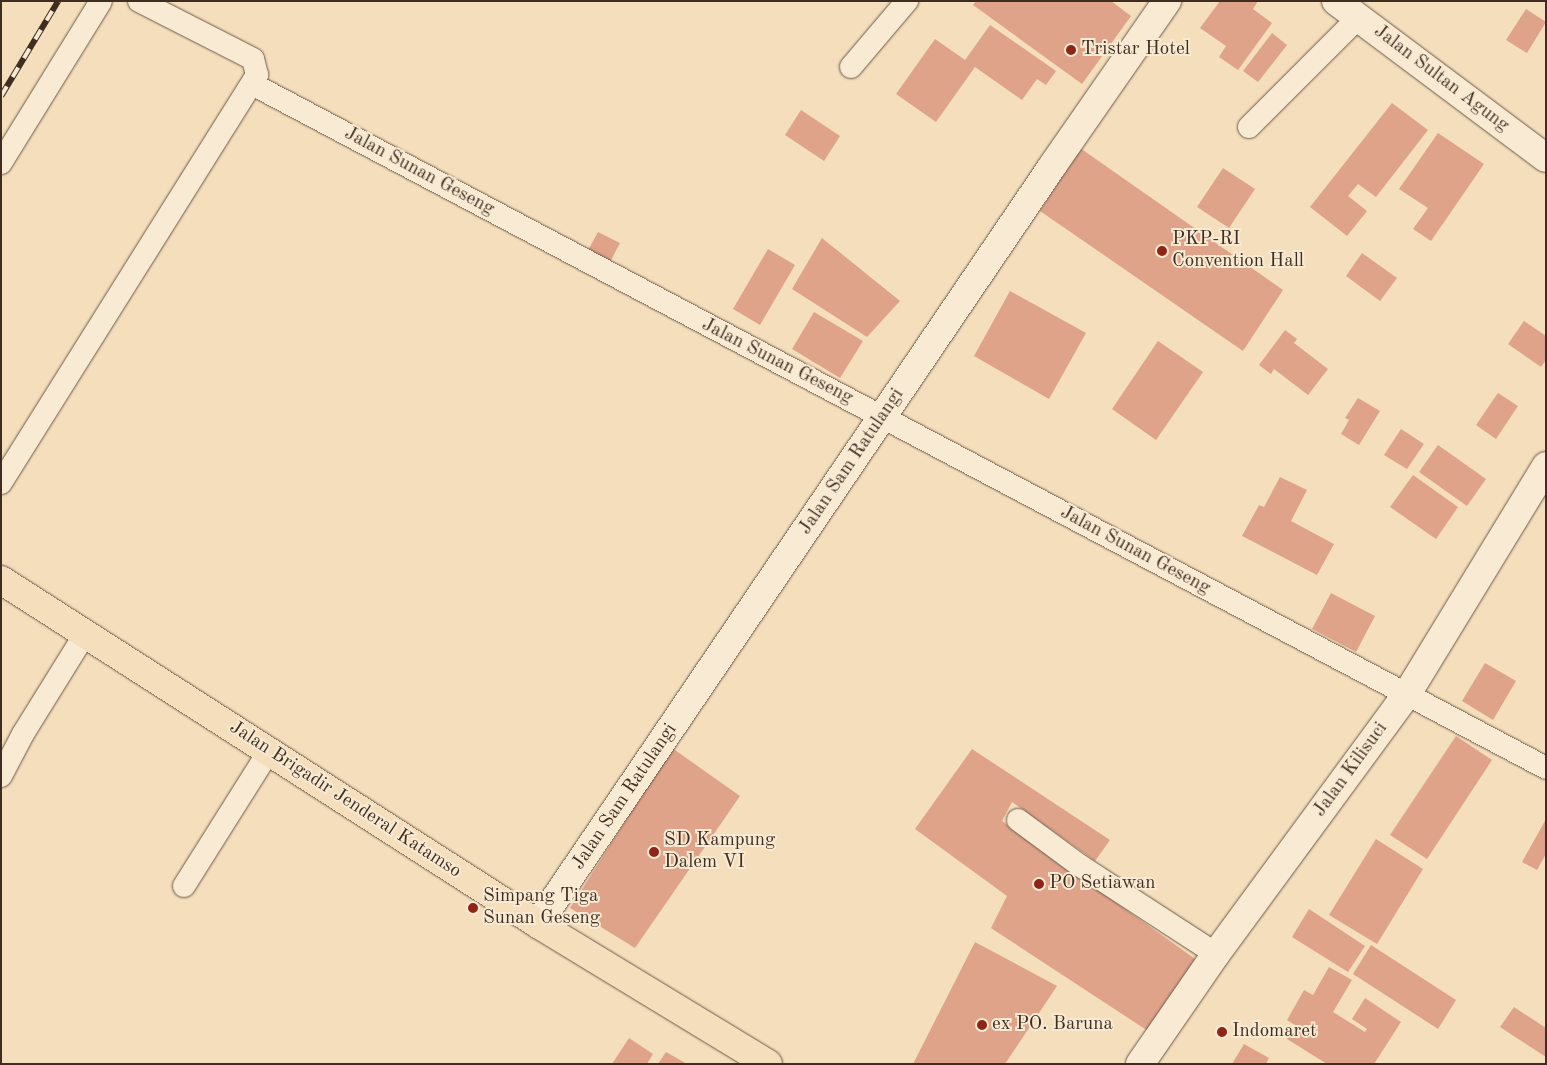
<!DOCTYPE html>
<style>
body{margin:0}
#map{position:relative;width:1547px;height:1065px;overflow:hidden;background:#f5debc;font-family:"Old Standard TT",serif}
div>[style]{position:absolute}
[style*='--x']{left:calc(var(--x)*1px);top:calc(var(--y)*1px);width:calc(var(--w)*1px);rotate:calc(var(--a)*1deg)}
.building>*{inset:0;background:#dfa38a}
.roads{filter:drop-shadow(0 0 1px #6d5948) drop-shadow(0 0 1px #6d5948)}
.minor>*{height:22px;margin:-11px;padding:0 11px;transform-origin:11px;border-radius:11px;background:#f8ead3}
.tertiary>*{height:28px;margin:-14px;padding:0 14px;transform-origin:14px;border-radius:14px;background:#f8ead3}
.secondary>*{height:28px;margin:-14px;padding:0 14px;transform-origin:14px;border-radius:14px;background:#f8ead3}
.primary>*{height:28px;margin:-14px;padding:0 14px;transform-origin:14px;border-radius:14px;background:#f5debc}
.rail>*{height:5.5px;margin-top:-2.75px;transform-origin:0;background:repeating-linear-gradient(90deg,#f8ead3 0 11px,#402d21 0 22px);box-sizing:border-box;border-block:1px solid #402d21}
.dots>*{width:14px;height:14px;translate:-50% -50%;box-sizing:border-box;border:2px solid #f8ead3;border-radius:50%}
span{translate:-50% -50%;white-space:nowrap;text-align:center;line-height:1.15;-webkit-text-stroke:4px #f8ead3;paint-order:stroke}
.poi-label{font-size:19px;color:#402d21}
.left{translate:0 -50%;text-align:left}
.street-label{font-size:19px;color:#402d21}
.frame{position:absolute;inset:0;border:2px solid #402d21;pointer-events:none}
</style>
<div id="map">
<div class="building">
<div style="clip-path:polygon(976px 1px,1111px 1px,1131px 16px,1082px 84px,973px 5px)"></div>
<div style="clip-path:polygon(1220px 1px,1258px 1px,1253px 9px,1272px 23px,1238px 70px,1219px 57px,1226px 46px,1200px 28px)"></div>
<div style="clip-path:polygon(1526px 9px,1546px 22px,1527px 53px,1506px 40px)"></div>
<div style="clip-path:polygon(990px 25px,1056px 71px,1046px 85px,1037px 79px,1022px 100px,975px 67px,936px 122px,896px 94px,935px 39px,965px 60px)"></div>
<div style="clip-path:polygon(1272px 33px,1287px 45px,1258px 82px,1243px 71px)"></div>
<div style="clip-path:polygon(1392px 103px,1428px 130px,1376px 197px,1358px 184px,1348px 196px,1367px 211px,1347px 236px,1310px 207px)"></div>
<div style="clip-path:polygon(801px 110px,840px 136px,824px 161px,785px 135px)"></div>
<div style="clip-path:polygon(1438px 133px,1484px 164px,1431px 241px,1413px 229px,1428px 208px,1399px 189px)"></div>
<div style="clip-path:polygon(1080px 148px,1283px 290px,1243px 351px,1040px 211px)"></div>
<div style="clip-path:polygon(1223px 168px,1255px 189px,1229px 228px,1197px 207px)"></div>
<div style="clip-path:polygon(598px 232px,620px 243px,608px 266px,586px 254px)"></div>
<div style="clip-path:polygon(822px 238px,900px 301px,867px 337px,792px 289px)"></div>
<div style="clip-path:polygon(768px 249px,795px 265px,760px 325px,733px 309px)"></div>
<div style="clip-path:polygon(1362px 253px,1397px 278px,1380px 301px,1346px 276px)"></div>
<div style="clip-path:polygon(1010px 291px,1086px 333px,1049px 399px,974px 356px)"></div>
<div style="clip-path:polygon(814px 312px,863px 341px,840px 378px,792px 349px)"></div>
<div style="clip-path:polygon(1524px 321px,1546px 336px,1546px 360px,1541px 367px,1508px 344px)"></div>
<div style="clip-path:polygon(1285px 330px,1297px 339px,1294px 343px,1328px 369px,1308px 395px,1274px 369px,1271px 374px,1259px 365px)"></div>
<div style="clip-path:polygon(1158px 341px,1203px 372px,1156px 440px,1112px 409px)"></div>
<div style="clip-path:polygon(1498px 393px,1518px 406px,1496px 439px,1476px 425px)"></div>
<div style="clip-path:polygon(1358px 398px,1380px 411px,1359px 445px,1341px 434px,1349px 420px,1345px 418px)"></div>
<div style="clip-path:polygon(1401px 429px,1424px 444px,1407px 469px,1384px 455px)"></div>
<div style="clip-path:polygon(1438px 445px,1486px 479px,1467px 506px,1419px 472px)"></div>
<div style="clip-path:polygon(1413px 475px,1458px 507px,1436px 539px,1390px 507px)"></div>
<div style="clip-path:polygon(1280px 477px,1307px 490px,1291px 521px,1334px 544px,1317px 575px,1242px 536px,1259px 505px,1264px 507px)"></div>
<div style="clip-path:polygon(1331px 593px,1375px 616px,1356px 652px,1312px 629px)"></div>
<div style="clip-path:polygon(1485px 663px,1516px 681px,1493px 720px,1462px 701px)"></div>
<div style="clip-path:polygon(1456px 736px,1492px 760px,1427px 859px,1390px 835px)"></div>
<div style="clip-path:polygon(672px 748px,740px 796px,635px 948px,570px 908px)"></div>
<div style="clip-path:polygon(972px 749px,1110px 840px,1095px 861px,1012px 802px,1002px 821px,1198px 961px,1148px 1031px,991px 928px,1007px 896px,915px 829px)"></div>
<div style="clip-path:polygon(1546px 819px,1546px 854px,1537px 870px,1522px 862px)"></div>
<div style="clip-path:polygon(1376px 839px,1423px 869px,1377px 944px,1329px 915px)"></div>
<div style="clip-path:polygon(1309px 909px,1365px 946px,1348px 972px,1292px 937px)"></div>
<div style="clip-path:polygon(975px 942px,1057px 986px,1005px 1064px,913px 1064px)"></div>
<div style="clip-path:polygon(1371px 945px,1456px 1000px,1438px 1029px,1353px 974px)"></div>
<div style="clip-path:polygon(1329px 967px,1352px 980px,1333px 1012px,1365px 1032px,1367px 1029px,1352px 1019px,1365px 998px,1401px 1022px,1374px 1064px,1327px 1064px,1287px 1039px,1295px 1025px,1287px 1020px,1304px 990px,1313px 995px)"></div>
<div style="clip-path:polygon(1514px 1007px,1546px 1028px,1546px 1057px,1500px 1027px)"></div>
<div style="clip-path:polygon(629px 1038px,653px 1054px,647px 1064px,612px 1064px)"></div>
<div style="clip-path:polygon(1244px 1044px,1269px 1058px,1266px 1064px,1232px 1064px)"></div>
<div style="clip-path:polygon(666px 1052px,687px 1064px,658px 1064px)"></div>
</div>
<div class="roads">
<div class="minor">
<div style="--x:851;--y:67;--w:87;--a:-49.7"></div>
<div style="--x:254;--y:85;--w:1461;--a:27.86"></div>
<div style="--x:1249;--y:127;--w:154;--a:-45"></div>
<div style="--x:1;--y:163;--w:190;--a:-58.3"></div>
<div style="--x:1;--y:483;--w:482;--a:-57.9"></div>
<div style="--x:257;--y:75;--w:16;--a:-104"></div>
<div style="--x:253;--y:59;--w:128;--a:-153"></div>
<div style="--x:1;--y:776;--w:47;--a:-62.4"></div>
<div style="--x:23;--y:734;--w:118;--a:-58.2"></div>
<div style="--x:1018;--y:820;--w:76;--a:36.4"></div>
<div style="--x:1079;--y:865;--w:163;--a:33"></div>
<div style="--x:184;--y:886;--w:160;--a:-57.8"></div>
</div>
<div class="tertiary">
<div style="--x:1336;--y:1;--w:262;--a:36.8"></div>
<div style="--x:538;--y:924;--w:917;--a:-55.84"></div>
<div style="--x:1053;--y:165;--w:200;--a:-55.2"></div>
</div>
<div class="secondary">
<div style="--x:1140;--y:1064;--w:134;--a:-55.4"></div>
<div style="--x:1216;--y:954;--w:323;--a:-53.7"></div>
<div style="--x:1407;--y:694;--w:267;--a:-58.6"></div>
</div>
<div class="primary">
<div style="--x:1;--y:580;--w:638;--a:32.64"></div>
<div style="--x:538;--y:924;--w:269;--a:31.3"></div>
</div>
</div>
<div class="rail">
<div style="--x:1;--y:96;--w:111;--a:-59"></div>
</div>
<div class="dots">
<div style="left:1071px;top:50px;background:#8f2418"></div>
<div style="left:1162px;top:251px;background:#8f2418"></div>
<div style="left:654px;top:852px;background:#8f2418"></div>
<div style="left:1039px;top:884px;background:#8f2418"></div>
<div style="left:473px;top:908px;background:#8f2418"></div>
<div style="left:982px;top:1025px;background:#8f2418"></div>
<div style="left:1222px;top:1032px;background:#8f2418"></div>
</div>
<div class="poi-label">
<span class="left" style="left:1081px;top:50px">Tristar Hotel</span>
<span class="left" style="left:1172px;top:251px">PKP-RI<br>Convention Hall</span>
<span class="left" style="left:664px;top:852px">SD Kampung<br>Dalem VI</span>
<span class="left" style="left:1049px;top:884px">PO Setiawan</span>
<span class="left" style="left:483px;top:908px">Simpang Tiga<br>Sunan Geseng</span>
<span class="left" style="left:992px;top:1025px">ex PO. Baruna</span>
<span class="left" style="left:1232px;top:1032px">Indomaret</span>
</div>
<div class="street-label">
<span style="left:1441px;top:79px;rotate:37deg">Jalan Sultan Agung</span>
<span style="left:419px;top:172px;rotate:28deg">Jalan Sunan Geseng</span>
<span style="left:777px;top:362px;rotate:27deg">Jalan Sunan Geseng</span>
<span style="left:852px;top:462px;rotate:-56deg">Jalan Sam Ratulangi</span>
<span style="left:1135px;top:551px;rotate:28deg">Jalan Sunan Geseng</span>
<span style="left:1351px;top:770px;rotate:-54deg">Jalan Kilisuci</span>
<span style="left:625px;top:797px;rotate:-56deg">Jalan Sam Ratulangi</span>
<span style="left:345px;top:800px;rotate:33deg">Jalan Brigadir Jenderal Katamso</span>
</div>
<div class="frame"></div>
</div>
